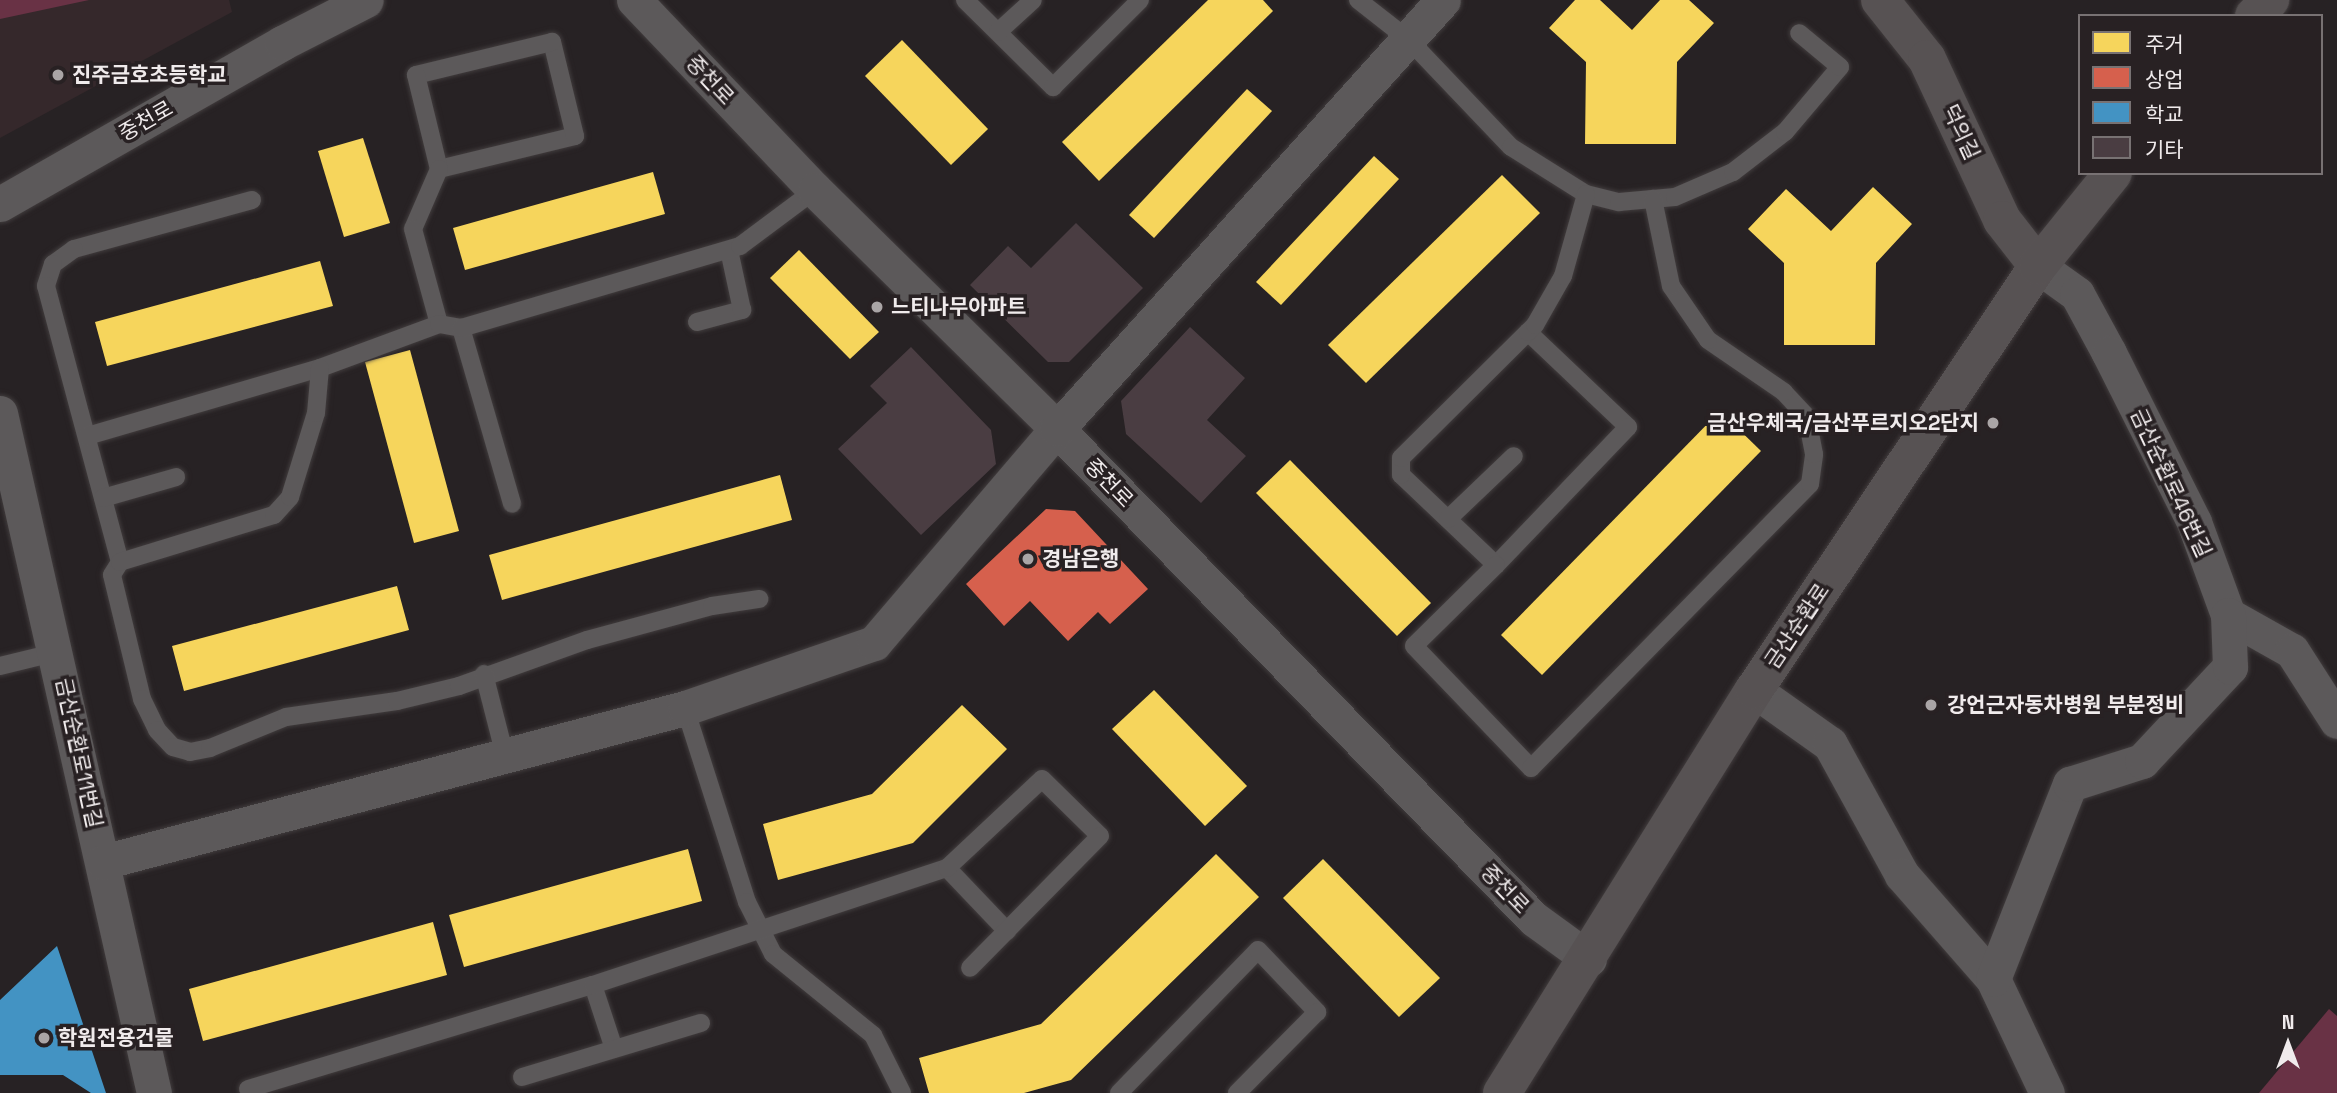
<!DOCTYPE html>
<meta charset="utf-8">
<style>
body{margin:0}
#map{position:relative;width:2337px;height:1093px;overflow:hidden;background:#272224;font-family:"Space Grotesk","Noto Sans KR",sans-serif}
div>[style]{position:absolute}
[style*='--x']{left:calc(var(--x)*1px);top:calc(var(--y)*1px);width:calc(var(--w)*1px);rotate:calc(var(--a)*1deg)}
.built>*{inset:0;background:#35282b}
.green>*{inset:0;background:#693245}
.homes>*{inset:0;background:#f6d55c}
.shops>*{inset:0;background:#d6604d}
.schools>*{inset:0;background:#4393c3}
.building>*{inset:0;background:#4a3d42}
.roads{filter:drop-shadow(0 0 2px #413c3d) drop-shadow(0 0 2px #413c3d)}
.lane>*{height:18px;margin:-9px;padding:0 9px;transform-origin:9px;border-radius:9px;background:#5c595a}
.street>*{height:35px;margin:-17.5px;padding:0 17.5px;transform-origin:17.5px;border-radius:17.5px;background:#5c595a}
.secondary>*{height:38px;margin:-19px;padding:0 19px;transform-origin:19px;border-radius:19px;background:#575253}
.dots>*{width:19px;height:19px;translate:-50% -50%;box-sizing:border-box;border:4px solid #282123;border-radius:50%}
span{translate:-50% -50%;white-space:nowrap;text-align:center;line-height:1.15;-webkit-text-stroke:7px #282123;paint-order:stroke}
.poi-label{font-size:21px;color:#f0ebec;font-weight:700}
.left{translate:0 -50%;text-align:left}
.right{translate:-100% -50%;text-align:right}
.street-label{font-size:21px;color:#f0ebec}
.legend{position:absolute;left:2078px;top:14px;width:245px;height:161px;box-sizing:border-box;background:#282123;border:2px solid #787273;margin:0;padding:9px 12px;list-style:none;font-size:21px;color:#f0ebec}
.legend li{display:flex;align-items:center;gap:14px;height:35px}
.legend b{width:35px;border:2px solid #787273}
.north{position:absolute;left:2253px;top:1009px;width:70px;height:70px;-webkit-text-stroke:5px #282123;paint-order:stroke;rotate:0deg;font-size:19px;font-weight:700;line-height:28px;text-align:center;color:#f0ebec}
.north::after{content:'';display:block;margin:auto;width:24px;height:32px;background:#f0ebec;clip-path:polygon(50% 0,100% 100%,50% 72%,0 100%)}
</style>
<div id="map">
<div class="built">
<div style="clip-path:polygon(0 0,229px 0,232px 12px,0 138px)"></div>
</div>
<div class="green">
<div style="clip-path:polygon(0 0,89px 0,0 19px)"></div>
<div style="clip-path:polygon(2329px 1009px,2337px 1016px,2337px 1093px,2259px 1093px)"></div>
</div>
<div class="homes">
<div style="clip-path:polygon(1208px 0,1263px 0,1273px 11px,1099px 181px,1062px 142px)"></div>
<div style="clip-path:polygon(1575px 0,1600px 0,1632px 30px,1660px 0,1689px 0,1714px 23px,1677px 62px,1676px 144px,1585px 144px,1586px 62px,1549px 28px)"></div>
<div style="clip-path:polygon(902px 40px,988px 129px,951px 165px,865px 76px)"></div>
<div style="clip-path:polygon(1247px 89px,1272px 111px,1154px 238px,1129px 215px)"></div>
<div style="clip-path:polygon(363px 138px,390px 223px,344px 237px,318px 151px)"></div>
<div style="clip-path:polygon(1374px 156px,1399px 179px,1281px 305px,1256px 282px)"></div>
<div style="clip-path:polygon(653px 172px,665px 214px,465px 270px,453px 228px)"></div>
<div style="clip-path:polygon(1502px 175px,1540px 213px,1366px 383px,1328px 345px)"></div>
<div style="clip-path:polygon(1873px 187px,1912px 224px,1876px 263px,1875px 345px,1784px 345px,1784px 263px,1748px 229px,1786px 189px,1831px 231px)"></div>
<div style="clip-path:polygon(799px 250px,879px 332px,850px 359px,770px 278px)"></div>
<div style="clip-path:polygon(320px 261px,333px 306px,107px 366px,95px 322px)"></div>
<div style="clip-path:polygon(410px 350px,459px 531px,414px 543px,365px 362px)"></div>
<div style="clip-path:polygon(1720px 411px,1761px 451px,1542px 675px,1501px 635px)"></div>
<div style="clip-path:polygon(1290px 460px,1431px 603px,1397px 636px,1256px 493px)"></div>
<div style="clip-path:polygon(780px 475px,792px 520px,502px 600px,489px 555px)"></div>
<div style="clip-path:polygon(397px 586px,409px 630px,184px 691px,172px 646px)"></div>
<div style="clip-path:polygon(1154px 690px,1247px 786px,1205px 826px,1112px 729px)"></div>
<div style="clip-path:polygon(962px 705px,1007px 749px,913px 843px,778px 880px,763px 824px,872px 794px)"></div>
<div style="clip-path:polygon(688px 849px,702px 901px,464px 967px,449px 915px)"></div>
<div style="clip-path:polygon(1216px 854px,1259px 897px,1071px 1080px,1024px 1093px,929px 1093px,919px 1058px,1041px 1024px)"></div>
<div style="clip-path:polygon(1323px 859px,1440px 978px,1399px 1017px,1283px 898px)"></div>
<div style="clip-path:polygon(433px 922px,447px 975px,203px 1041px,189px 989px)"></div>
</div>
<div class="shops">
<div style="clip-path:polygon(1046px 509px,1075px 511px,1148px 589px,1110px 624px,1098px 612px,1068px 641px,1030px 601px,1004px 626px,966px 584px)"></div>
</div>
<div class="schools">
<div style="clip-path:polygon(57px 946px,106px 1093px,91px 1093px,63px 1075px,0 1075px,0 1000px)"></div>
</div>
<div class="building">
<div style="clip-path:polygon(1076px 223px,1143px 288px,1069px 362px,1048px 362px,970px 285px,1008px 246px,1031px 268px)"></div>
<div style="clip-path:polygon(1190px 327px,1245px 378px,1207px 420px,1246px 456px,1201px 503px,1126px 434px,1121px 401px)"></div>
<div style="clip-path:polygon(911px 347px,991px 430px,996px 464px,921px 535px,838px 449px,887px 403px,870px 386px)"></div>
</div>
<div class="roads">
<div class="lane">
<div style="--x:965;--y:0;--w:124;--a:44.7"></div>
<div style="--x:1053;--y:87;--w:123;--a:-45"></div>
<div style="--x:1358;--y:0;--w:63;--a:38"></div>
<div style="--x:1408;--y:39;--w:149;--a:46.4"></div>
<div style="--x:1511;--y:147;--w:89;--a:32.1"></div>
<div style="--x:1586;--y:194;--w:34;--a:14"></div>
<div style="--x:1619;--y:202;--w:56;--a:-5.1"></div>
<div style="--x:1675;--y:197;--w:63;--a:-23.3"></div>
<div style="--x:1733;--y:172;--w:66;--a:-37.6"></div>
<div style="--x:1785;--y:132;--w:85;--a:-49.8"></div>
<div style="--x:1840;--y:67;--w:53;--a:-140.3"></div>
<div style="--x:998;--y:32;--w:47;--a:-42.4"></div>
<div style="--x:439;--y:169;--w:140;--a:-13.6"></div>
<div style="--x:575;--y:136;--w:97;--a:-103.7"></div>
<div style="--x:552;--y:42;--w:140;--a:166.4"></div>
<div style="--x:416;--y:75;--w:97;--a:76.3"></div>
<div style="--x:439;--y:169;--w:65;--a:113.4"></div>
<div style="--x:413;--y:229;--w:98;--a:74.7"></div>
<div style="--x:252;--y:200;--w:185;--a:164.6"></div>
<div style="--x:74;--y:249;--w:26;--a:144"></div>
<div style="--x:53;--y:264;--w:23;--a:108"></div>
<div style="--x:46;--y:286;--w:286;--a:75"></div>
<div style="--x:120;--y:562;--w:15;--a:122"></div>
<div style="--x:112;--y:575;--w:128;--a:76.4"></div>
<div style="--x:142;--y:699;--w:34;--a:64"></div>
<div style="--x:157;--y:730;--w:23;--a:47"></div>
<div style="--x:173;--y:747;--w:18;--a:16"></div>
<div style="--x:190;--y:752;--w:20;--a:-11"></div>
<div style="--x:210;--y:748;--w:82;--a:-22.2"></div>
<div style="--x:286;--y:717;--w:112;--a:-8.2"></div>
<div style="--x:397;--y:701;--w:64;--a:-13.6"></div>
<div style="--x:459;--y:686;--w:136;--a:-19.8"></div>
<div style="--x:587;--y:640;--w:130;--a:-15.2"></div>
<div style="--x:712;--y:606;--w:48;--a:-8.5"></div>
<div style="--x:697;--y:322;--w:47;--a:-14.9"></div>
<div style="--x:742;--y:310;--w:61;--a:-102.2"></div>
<div style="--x:461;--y:328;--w:183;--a:73.8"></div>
<div style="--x:1528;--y:332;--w:138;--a:43.5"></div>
<div style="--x:1628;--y:427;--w:191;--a:133.7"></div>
<div style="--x:1496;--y:565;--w:131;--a:-136.5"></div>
<div style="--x:1401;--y:475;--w:17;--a:-90"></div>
<div style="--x:1401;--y:458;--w:179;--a:-44.8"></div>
<div style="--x:1528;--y:332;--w:10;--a:-45"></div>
<div style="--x:1535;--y:325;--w:56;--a:-60.3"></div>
<div style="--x:1563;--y:276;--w:85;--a:-74.3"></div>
<div style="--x:87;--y:436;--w:243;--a:-16.3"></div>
<div style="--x:320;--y:368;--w:127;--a:-20.3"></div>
<div style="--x:439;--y:324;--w:22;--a:10"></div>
<div style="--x:461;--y:328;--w:291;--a:-16.4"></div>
<div style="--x:740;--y:246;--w:94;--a:-36.7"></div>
<div style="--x:103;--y:498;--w:76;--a:-16"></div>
<div style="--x:1448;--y:519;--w:91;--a:-43.7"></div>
<div style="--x:120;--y:562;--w:161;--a:-17"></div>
<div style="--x:274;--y:515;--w:24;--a:-48"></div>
<div style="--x:290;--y:497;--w:88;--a:-72.8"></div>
<div style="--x:316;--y:413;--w:45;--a:-84.9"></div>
<div style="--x:1496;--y:565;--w:115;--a:135.4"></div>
<div style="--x:1414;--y:646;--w:169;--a:46.2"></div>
<div style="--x:1531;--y:768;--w:398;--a:-45.5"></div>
<div style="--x:1810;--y:484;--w:30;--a:-82"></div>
<div style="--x:1814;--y:454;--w:38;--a:-101"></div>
<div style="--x:1807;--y:417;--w:34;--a:-133"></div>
<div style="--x:1784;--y:392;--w:92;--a:-145.6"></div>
<div style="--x:1708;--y:340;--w:65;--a:-124.4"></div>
<div style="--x:1671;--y:286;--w:89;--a:-101.7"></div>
<div style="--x:0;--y:666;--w:59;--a:-13.8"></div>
<div style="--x:484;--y:674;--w:85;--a:75.6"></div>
<div style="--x:685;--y:708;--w:204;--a:72.3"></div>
<div style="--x:747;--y:902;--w:58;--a:63.4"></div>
<div style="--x:773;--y:954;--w:129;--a:39"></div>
<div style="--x:873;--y:1035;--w:65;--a:63.4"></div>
<div style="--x:947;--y:868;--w:87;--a:46.4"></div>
<div style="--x:593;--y:985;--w:67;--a:71.8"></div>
<div style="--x:522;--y:1077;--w:187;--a:-16.8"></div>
<div style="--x:248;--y:1089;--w:360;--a:-16.8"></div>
<div style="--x:593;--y:985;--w:373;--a:-18.3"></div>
<div style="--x:947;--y:868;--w:130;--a:-43.1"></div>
<div style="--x:1042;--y:779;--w:81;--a:44.5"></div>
<div style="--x:1100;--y:836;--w:185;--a:134.6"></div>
<div style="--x:1119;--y:1093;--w:199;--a:-45.8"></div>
<div style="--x:1258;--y:950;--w:86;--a:46.4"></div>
<div style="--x:1317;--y:1012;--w:114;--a:134.6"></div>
</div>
<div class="street">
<div style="--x:634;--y:0;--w:262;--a:46.4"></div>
<div style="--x:815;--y:190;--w:340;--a:44.6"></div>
<div style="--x:1057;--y:429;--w:684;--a:45.77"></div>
<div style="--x:1534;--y:919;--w:68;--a:36"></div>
<div style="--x:0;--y:204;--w:325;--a:-29.7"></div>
<div style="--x:282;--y:43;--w:94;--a:-27.1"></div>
<div style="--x:2038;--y:266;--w:48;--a:35.7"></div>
<div style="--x:2077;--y:294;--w:67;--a:61.5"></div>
<div style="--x:2109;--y:353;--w:189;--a:63.3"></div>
<div style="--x:2194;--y:522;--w:99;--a:69.9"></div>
<div style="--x:2228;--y:615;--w:73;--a:29.4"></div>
<div style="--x:2292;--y:651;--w:83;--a:57.3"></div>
<div style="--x:0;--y:413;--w:697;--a:77.24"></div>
<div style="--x:1754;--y:690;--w:93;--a:35.4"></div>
<div style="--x:1830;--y:744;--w:149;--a:61.2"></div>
<div style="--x:1902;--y:875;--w:138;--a:48.8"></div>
<div style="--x:1993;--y:979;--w:126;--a:64.7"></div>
<div style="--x:103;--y:862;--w:602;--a:-14.82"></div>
<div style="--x:685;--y:708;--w:200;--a:-19"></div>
<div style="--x:874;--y:643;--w:282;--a:-49.5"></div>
<div style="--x:1057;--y:429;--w:577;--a:-48.02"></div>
<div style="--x:1993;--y:979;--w:210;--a:-68.5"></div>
<div style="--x:2070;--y:784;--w:76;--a:-17.7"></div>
<div style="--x:2142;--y:761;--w:129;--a:-46.9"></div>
<div style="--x:2230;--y:667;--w:52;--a:-92.2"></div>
</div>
<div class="secondary">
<div style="--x:1880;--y:0;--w:75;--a:51.5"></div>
<div style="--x:1927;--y:59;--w:178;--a:65"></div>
<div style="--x:2002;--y:220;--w:58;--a:52"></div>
<div style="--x:2254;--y:16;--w:23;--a:-45"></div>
<div style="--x:1502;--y:1093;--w:475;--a:-58"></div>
<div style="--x:1754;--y:690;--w:510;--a:-56.19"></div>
<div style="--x:2038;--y:266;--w:119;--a:-51.1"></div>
</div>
</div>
<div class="dots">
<div style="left:58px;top:75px;background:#aaa5a6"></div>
<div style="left:877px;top:307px;background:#aaa5a6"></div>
<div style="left:1993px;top:423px;background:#aaa5a6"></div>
<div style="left:1028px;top:559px;background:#aaa5a6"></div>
<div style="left:1931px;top:705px;background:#aaa5a6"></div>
<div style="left:44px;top:1038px;background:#aaa5a6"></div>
</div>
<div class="poi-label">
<span class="left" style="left:72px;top:75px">진주금호초등학교</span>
<span class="left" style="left:891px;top:307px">느티나무아파트</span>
<span class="right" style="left:1979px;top:423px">금산우체국/금산푸르지오2단지</span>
<span class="left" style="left:1042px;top:559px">경남은행</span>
<span class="left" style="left:1947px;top:705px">강언근자동차병원 부분정비</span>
<span class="left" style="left:58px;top:1038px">학원전용건물</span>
</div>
<div class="street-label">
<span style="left:710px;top:80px;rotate:47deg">중천로</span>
<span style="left:146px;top:121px;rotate:-30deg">중천로</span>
<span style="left:1961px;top:132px;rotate:65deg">덕의길</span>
<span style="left:1109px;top:483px;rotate:46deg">중천로</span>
<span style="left:2171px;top:483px;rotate:65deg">금산순환로46번길</span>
<span style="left:1797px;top:626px;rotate:-56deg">금산순환로</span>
<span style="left:79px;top:753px;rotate:78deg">금산순환로11번길</span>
<span style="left:1505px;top:889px;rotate:46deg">중천로</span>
</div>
<ul class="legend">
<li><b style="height:19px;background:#f6d55c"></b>주거</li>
<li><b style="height:19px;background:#d6604d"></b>상업</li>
<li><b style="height:19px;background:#4393c3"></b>학교</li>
<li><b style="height:19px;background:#4a3d42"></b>기타</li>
</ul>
<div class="north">N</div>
</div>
